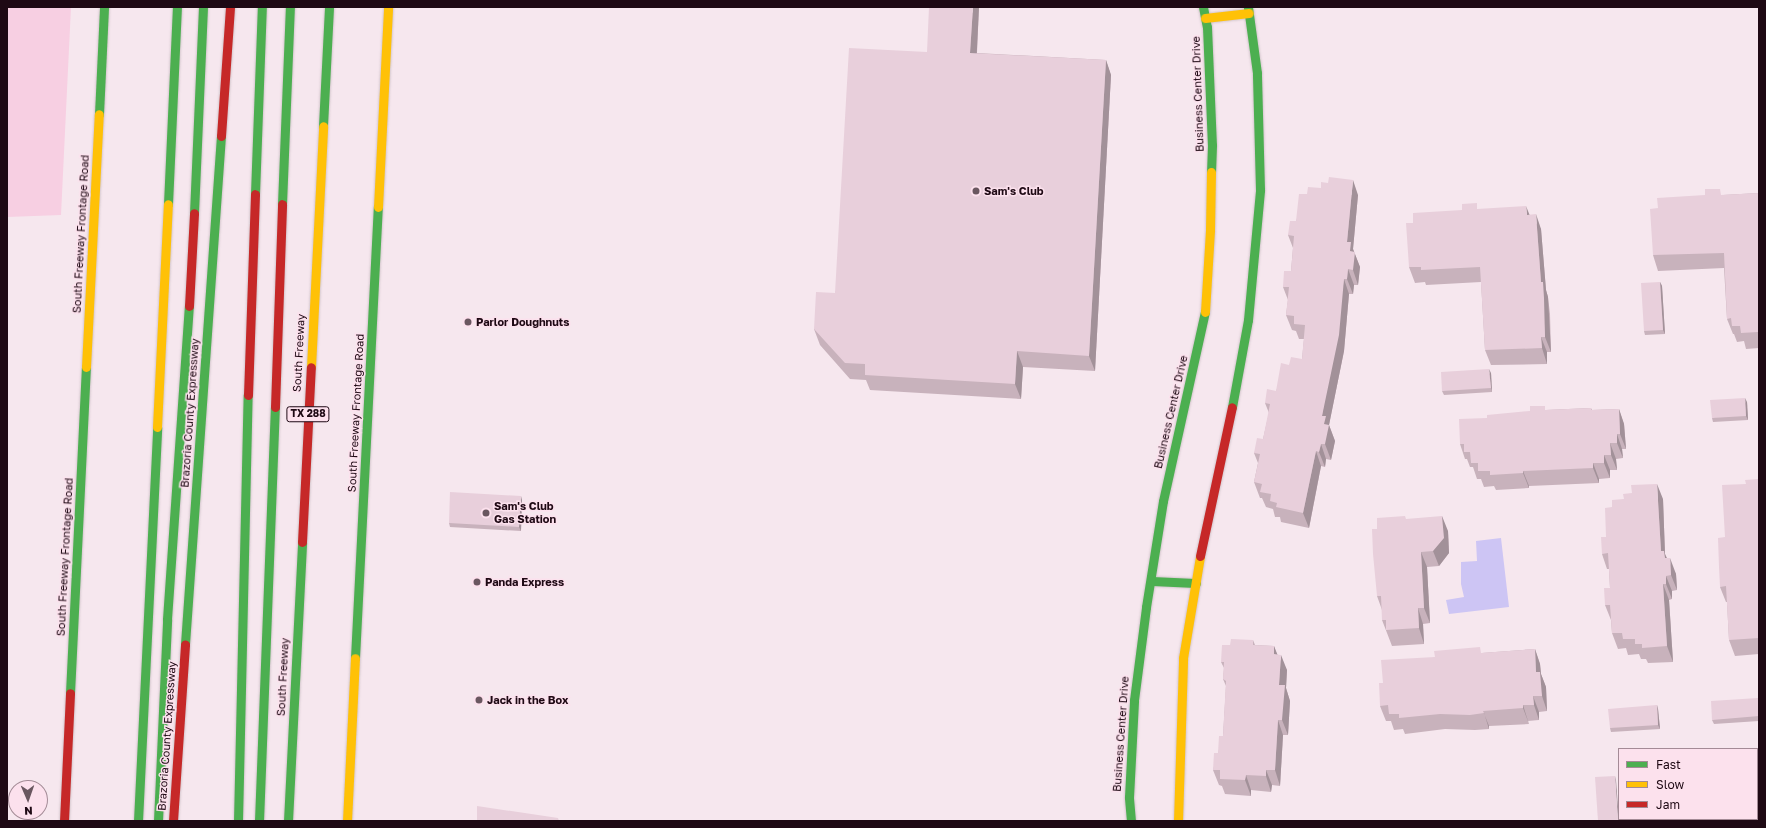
<!DOCTYPE html>
<style>
body{margin:0}
#map{position:relative;width:1766px;height:828px;overflow:hidden;background:#f6e7ee;font-family:"Golos Text",sans-serif}
div>[style]{position:absolute}
[style*='--x']{left:calc(var(--x)*1px);top:calc(var(--y)*1px);width:calc(var(--w)*1px);rotate:calc(var(--a)*1deg)}
.green>*{inset:0;background:#f7cfe2}
.water>*{inset:0;background:#cdc5f4}
.roads{filter:drop-shadow(0 0 1px #d2c5cb) drop-shadow(0 0 1px #d2c5cb)}
.fast>*{height:9px;margin:-4.5px;padding:0 4.5px;transform-origin:4.5px;border-radius:4.5px;background:#4caf50}
.slow>*{height:9px;margin:-4.5px;padding:0 4.5px;transform-origin:4.5px;border-radius:4.5px;background:#ffc107}
.jam>*{height:9px;margin:-4.5px;padding:0 4.5px;transform-origin:4.5px;border-radius:4.5px;background:#c62828}
.wall>*{inset:0;background:#c8b2bc}
.shaded-wall>*{inset:0;background:#a29199}
.building>*{inset:0;background:#e8cfdb}
.dots>*{width:11px;height:11px;translate:-50% -50%;box-sizing:border-box;border:2px solid #fce1ed;border-radius:50%}
span{translate:-50% -50%;white-space:nowrap;text-align:center;line-height:1.15;-webkit-text-stroke:3px #fce1ed;paint-order:stroke}
.shield-label span{padding:1px 3px;background:#fce1ed;border:1px solid;border-radius:3px;-webkit-text-stroke-width:0}
.shield-label{font-size:10px;color:#1e0914;font-weight:700}
.street-label{font-size:11px;color:#1e0914}
.poi-label{font-size:11px;color:#1e0914;font-weight:700}
.left{translate:0 -50%;text-align:left}
.frame{position:absolute;inset:0;border:8px solid #1e0914;pointer-events:none}
.legend{position:absolute;left:1618px;top:748px;width:140px;height:72px;box-sizing:border-box;background:#fce1ed;border:1px solid #a38b96;margin:0;padding:5px 7px;list-style:none;font-size:12px;color:#1e0914}
.legend li{display:flex;align-items:center;gap:8px;height:20px}
.legend b{width:20px;border:1px solid #a38b96}
.north{position:absolute;left:8px;top:780px;width:40px;height:40px;box-sizing:border-box;background:#fce1ed;border:1px solid #a38b96;border-radius:50%;rotate:178deg;font-size:11px;font-weight:700;line-height:16px;text-align:center;color:#1e0914}
.north::after{content:'';display:block;margin:auto;width:14px;height:18px;background:#6a5760;clip-path:polygon(50% 0,100% 100%,50% 72%,0 100%)}
</style>
<div id="map">
<div class="green">
<div style="clip-path:polygon(7px 7px,71px 7px,61px 215px,7px 217px)"></div>
</div>
<div class="water">
<div style="clip-path:polygon(1501px 538px,1509px 607px,1449px 614px,1446px 600px,1464px 597px,1461px 584px,1461px 562px,1477px 561px,1476px 541px)"></div>
</div>
<div class="roads">
<div class="fast">
<div style="--x:1203;--y:7;--w:20;--a:79"></div>
<div style="--x:1207;--y:27;--w:118;--a:87.6"></div>
<div style="--x:1212;--y:145;--w:27;--a:92"></div>
<div style="--x:99;--y:114;--w:107;--a:-87.3"></div>
<div style="--x:323;--y:126;--w:119;--a:-87.1"></div>
<div style="--x:255;--y:194;--w:187;--a:-87.9"></div>
<div style="--x:168;--y:204;--w:197;--a:-87.4"></div>
<div style="--x:282;--y:204;--w:197;--a:-87.7"></div>
<div style="--x:194;--y:213;--w:206;--a:-87.5"></div>
<div style="--x:1232;--y:407;--w:88;--a:-79.6"></div>
<div style="--x:1248;--y:320;--w:131;--a:-84.7"></div>
<div style="--x:1260;--y:190;--w:117;--a:-91.5"></div>
<div style="--x:1257;--y:73;--w:67;--a:-97.8"></div>
<div style="--x:1151;--y:581;--w:45;--a:2.5"></div>
<div style="--x:185;--y:644;--w:509;--a:-85.95"></div>
<div style="--x:355;--y:658;--w:452;--a:-87.1"></div>
<div style="--x:70;--y:693;--w:326;--a:-87.2"></div>
<div style="--x:138;--y:821;--w:394;--a:-87.2"></div>
<div style="--x:158;--y:821;--w:202;--a:-87.4"></div>
<div style="--x:167;--y:619;--w:314;--a:-86"></div>
<div style="--x:238;--y:821;--w:426;--a:-88.7"></div>
<div style="--x:259;--y:821;--w:414;--a:-87.8"></div>
<div style="--x:288;--y:821;--w:279;--a:-87.1"></div>
<div style="--x:1131;--y:821;--w:24;--a:-95"></div>
<div style="--x:1129;--y:797;--w:97;--a:-87"></div>
<div style="--x:1134;--y:700;--w:94;--a:-82.6"></div>
<div style="--x:1146;--y:607;--w:107;--a:-80.9"></div>
<div style="--x:1163;--y:501;--w:194;--a:-77.5"></div>
</div>
<div class="slow">
<div style="--x:1205;--y:18;--w:44;--a:-6.5"></div>
<div style="--x:378;--y:207;--w:200;--a:-87.1"></div>
<div style="--x:1205;--y:312;--w:82;--a:-86.5"></div>
<div style="--x:1210;--y:230;--w:58;--a:-89"></div>
<div style="--x:86;--y:367;--w:253;--a:-87.1"></div>
<div style="--x:311;--y:367;--w:241;--a:-87.1"></div>
<div style="--x:157;--y:427;--w:223;--a:-87.2"></div>
<div style="--x:347;--y:821;--w:163;--a:-87.2"></div>
<div style="--x:1178;--y:821;--w:163;--a:-88.2"></div>
<div style="--x:1183;--y:658;--w:103;--a:-80.5"></div>
</div>
<div class="jam">
<div style="--x:221;--y:136;--w:129;--a:-86"></div>
<div style="--x:189;--y:306;--w:93;--a:-86.9"></div>
<div style="--x:248;--y:395;--w:201;--a:-88"></div>
<div style="--x:275;--y:407;--w:203;--a:-88"></div>
<div style="--x:302;--y:542;--w:175;--a:-87.1"></div>
<div style="--x:1200;--y:556;--w:152;--a:-77.9"></div>
<div style="--x:64;--y:821;--w:128;--a:-87.3"></div>
<div style="--x:173;--y:821;--w:177;--a:-86.1"></div>
</div>
</div>
<div class="wall">
<div style="clip-path:polygon(979px 7px,977px 53px,1106px 60px,1111px 75px,1095px 371px,1023px 367px,1021px 399px,870px 390px,866px 380px,850px 379px,820px 345px,814px 329px,835px 293px,927px 52px)"></div>
<div style="clip-path:polygon(1759px 193px,1759px 348px,1746px 349px,1744px 341px,1737px 342px,1734px 334px,1733px 334px,1727px 319px,1724px 268px,1658px 271px,1653px 255px,1658px 208px,1723px 195px)"></div>
<div style="clip-path:polygon(1307px 194px,1358px 195px,1353px 249px,1360px 267px,1358px 285px,1354px 285px,1353px 294px,1349px 294px,1344px 351px,1329px 425px,1335px 441px,1331px 460px,1326px 459px,1325px 467px,1321px 466px,1309px 528px,1281px 522px,1280px 517px,1275px 517px,1273px 509px,1266px 507px,1262px 498px,1260px 498px,1254px 482px,1258px 463px,1254px 453px,1263px 439px,1269px 413px,1265px 403px,1276px 391px,1289px 365px,1302px 359px,1304px 339px,1299px 339px,1296px 331px,1292px 330px,1286px 315px,1288px 300px,1283px 287px,1291px 271px,1293px 248px,1288px 235px,1296px 221px)"></div>
<div style="clip-path:polygon(1479px 209px,1529px 215px,1541px 229px,1546px 290px,1548px 297px,1550px 314px,1551px 352px,1547px 352px,1547px 364px,1491px 365px,1485px 350px,1481px 282px,1426px 285px,1425px 282px,1415px 283px,1409px 267px)"></div>
<div style="clip-path:polygon(1660px 282px,1662px 286px,1665px 334px,1645px 335px,1644px 331px)"></div>
<div style="clip-path:polygon(1491px 373px,1492px 392px,1444px 395px,1442px 391px)"></div>
<div style="clip-path:polygon(1747px 402px,1748px 420px,1713px 422px,1712px 418px)"></div>
<div style="clip-path:polygon(1591px 408px,1592px 410px,1619px 409px,1624px 424px,1626px 449px,1622px 449px,1623px 458px,1616px 459px,1617px 470px,1610px 470px,1610px 478px,1599px 479px,1599px 483px,1529px 486px,1529px 488px,1496px 490px,1494px 486px,1484px 487px,1481px 479px,1477px 479px,1473px 467px,1470px 467px,1467px 459px,1465px 459px,1460px 444px,1487px 418px,1546px 410px)"></div>
<div style="clip-path:polygon(1759px 479px,1759px 654px,1735px 656px,1729px 640px,1727px 602px,1726px 602px,1720px 587px,1725px 537px,1746px 484px)"></div>
<div style="clip-path:polygon(1663px 499px,1665px 554px,1667px 558px,1676px 574px,1677px 590px,1672px 591px,1672px 599px,1669px 600px,1673px 662px,1648px 663px,1646px 659px,1641px 659px,1639px 654px,1628px 655px,1626px 648px,1618px 649px,1612px 633px,1611px 620px,1605px 605px,1610px 588px,1609px 569px,1607px 569px,1602px 554px,1606px 537px,1612px 507px)"></div>
<div style="clip-path:polygon(522px 500px,521px 531px,450px 527px,449px 523px)"></div>
<div style="clip-path:polygon(1406px 519px,1448px 531px,1449px 553px,1439px 566px,1427px 567px,1430px 623px,1423px 624px,1424px 644px,1392px 646px,1382px 620px,1382px 610px,1377px 596px,1377px 529px)"></div>
<div style="clip-path:polygon(1253px 640px,1255px 645px,1274px 646px,1277px 655px,1287px 670px,1286px 688px,1290px 701px,1288px 735px,1283px 735px,1280px 786px,1272px 785px,1271px 792px,1251px 790px,1251px 796px,1225px 794px,1222px 786px,1219px 785px,1213px 770px,1223px 736px,1226px 686px,1223px 679px,1224px 668px,1221px 662px)"></div>
<div style="clip-path:polygon(1535px 649px,1540px 664px,1541px 674px,1546px 687px,1547px 711px,1539px 712px,1539px 720px,1528px 721px,1529px 724px,1489px 726px,1489px 729px,1475px 730px,1445px 729px,1405px 734px,1403px 729px,1394px 730px,1391px 721px,1386px 721px,1380px 706px,1383px 683px,1435px 657px,1482px 653px)"></div>
<div style="clip-path:polygon(1758px 698px,1759px 700px,1759px 721px,1714px 724px,1712px 720px)"></div>
<div style="clip-path:polygon(1657px 705px,1658px 709px,1660px 729px,1611px 732px,1610px 728px)"></div>
</div>
<div class="shaded-wall">
<div style="clip-path:polygon(973px 7px,979px 7px,976px 68px,970px 53px)"></div>
<div style="clip-path:polygon(1106px 60px,1111px 75px,1095px 371px,1089px 356px)"></div>
<div style="clip-path:polygon(1353px 180px,1358px 195px,1353px 249px,1360px 267px,1358px 285px,1353px 270px,1347px 242px)"></div>
<div style="clip-path:polygon(1526px 206px,1532px 221px,1527px 215px)"></div>
<div style="clip-path:polygon(1536px 214px,1541px 229px,1546px 290px,1548px 297px,1551px 352px,1545px 337px)"></div>
<div style="clip-path:polygon(1348px 269px,1354px 285px,1353px 294px,1347px 279px)"></div>
<div style="clip-path:polygon(1344px 279px,1349px 294px,1344px 351px,1329px 425px,1335px 441px,1331px 460px,1325px 444px,1324px 424px,1322px 416px)"></div>
<div style="clip-path:polygon(1660px 282px,1662px 286px,1665px 334px,1663px 330px)"></div>
<div style="clip-path:polygon(1541px 337px,1547px 352px,1547px 364px,1542px 348px)"></div>
<div style="clip-path:polygon(1017px 351px,1023px 367px,1021px 399px,1015px 384px)"></div>
<div style="clip-path:polygon(1489px 369px,1491px 373px,1492px 392px,1491px 388px)"></div>
<div style="clip-path:polygon(1745px 398px,1747px 402px,1748px 420px,1746px 416px)"></div>
<div style="clip-path:polygon(1619px 409px,1624px 424px,1626px 449px,1620px 434px)"></div>
<div style="clip-path:polygon(1617px 434px,1622px 449px,1623px 458px,1617px 443px)"></div>
<div style="clip-path:polygon(1610px 443px,1616px 459px,1617px 470px,1611px 455px)"></div>
<div style="clip-path:polygon(1321px 444px,1326px 459px,1325px 467px,1319px 452px)"></div>
<div style="clip-path:polygon(1316px 451px,1321px 466px,1309px 528px,1303px 513px)"></div>
<div style="clip-path:polygon(1604px 455px,1610px 470px,1610px 478px,1604px 463px)"></div>
<div style="clip-path:polygon(1593px 463px,1599px 479px,1599px 483px,1593px 468px)"></div>
<div style="clip-path:polygon(1523px 471px,1529px 486px,1529px 488px,1523px 473px)"></div>
<div style="clip-path:polygon(1657px 484px,1663px 499px,1665px 554px,1670px 566px,1661px 551px)"></div>
<div style="clip-path:polygon(521px 496px,522px 500px,521px 531px,519px 527px)"></div>
<div style="clip-path:polygon(1442px 516px,1448px 531px,1449px 553px,1439px 566px,1433px 551px)"></div>
<div style="clip-path:polygon(1421px 552px,1427px 567px,1430px 623px,1424px 608px)"></div>
<div style="clip-path:polygon(1670px 558px,1676px 574px,1677px 590px,1671px 575px)"></div>
<div style="clip-path:polygon(1666px 576px,1672px 591px,1672px 599px,1666px 584px)"></div>
<div style="clip-path:polygon(1663px 584px,1669px 600px,1673px 662px,1667px 646px)"></div>
<div style="clip-path:polygon(1418px 608px,1423px 624px,1424px 644px,1419px 628px)"></div>
<div style="clip-path:polygon(1274px 646px,1280px 661px,1274px 654px)"></div>
<div style="clip-path:polygon(1535px 649px,1540px 664px,1541px 674px,1546px 687px,1547px 711px,1542px 696px,1536px 672px)"></div>
<div style="clip-path:polygon(1281px 655px,1287px 670px,1286px 688px,1290px 701px,1288px 735px,1282px 720px,1279px 685px)"></div>
<div style="clip-path:polygon(1533px 696px,1539px 712px,1539px 720px,1534px 705px)"></div>
<div style="clip-path:polygon(1523px 705px,1528px 721px,1529px 724px,1523px 708px)"></div>
<div style="clip-path:polygon(1657px 705px,1658px 709px,1660px 729px,1658px 725px)"></div>
<div style="clip-path:polygon(1483px 711px,1489px 726px,1489px 729px,1484px 713px)"></div>
<div style="clip-path:polygon(1278px 720px,1283px 735px,1280px 786px,1275px 770px)"></div>
<div style="clip-path:polygon(1266px 770px,1272px 785px,1271px 792px,1266px 776px)"></div>
<div style="clip-path:polygon(1246px 775px,1251px 790px,1251px 796px,1245px 780px)"></div>
<div style="clip-path:polygon(1615px 776px,1616px 780px,1619px 821px,1618px 821px)"></div>
</div>
<div class="building">
<div style="clip-path:polygon(929px 7px,973px 7px,970px 53px,1106px 60px,1089px 356px,1017px 351px,1015px 384px,865px 375px,865px 364px,845px 363px,814px 329px,816px 292px,835px 293px,849px 48px,927px 52px)"></div>
<div style="clip-path:polygon(1329px 177px,1353px 180px,1347px 242px,1351px 242px,1350px 251px,1355px 252px,1353px 270px,1348px 269px,1347px 279px,1344px 279px,1339px 335px,1322px 416px,1326px 416px,1324px 424px,1329px 425px,1325px 444px,1321px 444px,1319px 452px,1316px 451px,1303px 513px,1276px 507px,1277px 503px,1270px 501px,1271px 494px,1260px 492px,1262px 484px,1254px 482px,1260px 454px,1254px 453px,1257px 438px,1263px 439px,1270px 404px,1265px 403px,1267px 389px,1276px 391px,1281px 363px,1289px 365px,1291px 357px,1302px 359px,1305px 325px,1294px 324px,1294px 316px,1286px 315px,1289px 287px,1283px 287px,1284px 271px,1291px 271px,1294px 236px,1288px 235px,1290px 221px,1296px 221px,1299px 194px,1307px 194px,1308px 187px,1321px 188px,1321px 182px,1328px 183px)"></div>
<div style="clip-path:polygon(1705px 189px,1720px 189px,1721px 195px,1759px 193px,1759px 335px,1758px 335px,1758px 332px,1741px 333px,1740px 326px,1732px 326px,1731px 318px,1727px 319px,1724px 253px,1653px 255px,1650px 209px,1658px 208px,1657px 198px,1705px 195px)"></div>
<div style="clip-path:polygon(1477px 203px,1477px 209px,1526px 206px,1527px 215px,1536px 214px,1541px 282px,1543px 282px,1544px 298px,1545px 337px,1541px 337px,1542px 348px,1485px 350px,1480px 267px,1421px 270px,1421px 267px,1409px 267px,1406px 223px,1413px 223px,1413px 213px,1462px 210px,1462px 204px)"></div>
<div style="clip-path:polygon(1660px 282px,1663px 330px,1644px 331px,1641px 283px)"></div>
<div style="clip-path:polygon(1489px 369px,1491px 388px,1442px 391px,1441px 372px)"></div>
<div style="clip-path:polygon(1745px 398px,1746px 416px,1712px 418px,1710px 400px)"></div>
<div style="clip-path:polygon(1530px 406px,1545px 406px,1545px 410px,1591px 408px,1591px 410px,1619px 409px,1620px 434px,1617px 434px,1617px 443px,1610px 443px,1611px 455px,1604px 455px,1604px 463px,1593px 463px,1593px 468px,1523px 471px,1523px 473px,1490px 475px,1490px 471px,1478px 471px,1478px 463px,1471px 463px,1470px 452px,1464px 452px,1464px 444px,1460px 444px,1459px 419px,1487px 418px,1487px 415px,1530px 411px)"></div>
<div style="clip-path:polygon(1759px 479px,1759px 638px,1729px 640px,1726px 586px,1720px 587px,1719px 567px,1718px 538px,1725px 537px,1722px 485px,1746px 484px,1745px 480px)"></div>
<div style="clip-path:polygon(1657px 484px,1661px 551px,1664px 551px,1665px 558px,1670px 558px,1671px 575px,1666px 576px,1666px 584px,1663px 584px,1667px 646px,1642px 648px,1642px 644px,1635px 644px,1635px 639px,1623px 639px,1622px 633px,1612px 633px,1610px 605px,1605px 605px,1604px 588px,1610px 588px,1608px 553px,1602px 554px,1601px 537px,1606px 537px,1605px 508px,1612px 507px,1612px 500px,1624px 499px,1623px 494px,1632px 493px,1631px 485px)"></div>
<div style="clip-path:polygon(450px 492px,521px 496px,519px 527px,449px 523px)"></div>
<div style="clip-path:polygon(1405px 516px,1406px 519px,1442px 516px,1444px 538px,1433px 551px,1421px 552px,1424px 608px,1418px 608px,1419px 628px,1386px 630px,1386px 620px,1382px 620px,1381px 596px,1377px 596px,1373px 554px,1372px 529px,1377px 529px,1377px 518px)"></div>
<div style="clip-path:polygon(1231px 639px,1253px 640px,1253px 645px,1274px 646px,1274px 654px,1281px 655px,1279px 685px,1285px 685px,1282px 720px,1278px 720px,1275px 770px,1266px 770px,1266px 776px,1246px 775px,1245px 780px,1220px 779px,1220px 770px,1213px 770px,1214px 753px,1218px 753px,1219px 736px,1223px 736px,1226px 681px,1223px 679px,1224px 662px,1221px 662px,1222px 645px,1230px 645px)"></div>
<div style="clip-path:polygon(1480px 647px,1481px 653px,1535px 649px,1536px 672px,1540px 672px,1542px 696px,1533px 696px,1534px 705px,1523px 705px,1523px 708px,1483px 711px,1484px 713px,1470px 715px,1440px 714px,1399px 718px,1399px 714px,1389px 714px,1388px 705px,1380px 706px,1379px 683px,1383px 683px,1381px 660px,1435px 657px,1434px 651px)"></div>
<div style="clip-path:polygon(1758px 698px,1759px 716px,1712px 720px,1711px 701px)"></div>
<div style="clip-path:polygon(1657px 705px,1658px 725px,1610px 728px,1608px 709px)"></div>
<div style="clip-path:polygon(1615px 776px,1618px 821px,1598px 821px,1595px 777px)"></div>
<div style="clip-path:polygon(477px 806px,558px 818px,559px 821px,477px 821px)"></div>
</div>
<div class="dots">
<div style="left:976px;top:191px;background:#6a5760"></div>
<div style="left:468px;top:322px;background:#6a5760"></div>
<div style="left:486px;top:513px;background:#6a5760"></div>
<div style="left:477px;top:582px;background:#6a5760"></div>
<div style="left:479px;top:700px;background:#6a5760"></div>
</div>
<div class="shield-label">
<span style="left:308px;top:414px">TX 288</span>
</div>
<div class="street-label">
<span style="left:1198px;top:94px;rotate:-92deg">Business Center Drive</span>
<span style="left:81px;top:234px;rotate:-87deg">South Freeway Frontage Road</span>
<span style="left:299px;top:353px;rotate:-87deg">South Freeway</span>
<span style="left:1171px;top:412px;rotate:-77deg">Business Center Drive</span>
<span style="left:190px;top:413px;rotate:-86deg">Brazoria County Expressway</span>
<span style="left:356px;top:413px;rotate:-87deg">South Freeway Frontage Road</span>
<span style="left:65px;top:557px;rotate:-87deg">South Freeway Frontage Road</span>
<span style="left:283px;top:677px;rotate:-87deg">South Freeway</span>
<span style="left:1121px;top:734px;rotate:-86deg">Business Center Drive</span>
<span style="left:167px;top:736px;rotate:-86deg">Brazoria County Expressway</span>
</div>
<div class="poi-label">
<span class="left" style="left:984px;top:191px">Sam's Club</span>
<span class="left" style="left:476px;top:322px">Parlor Doughnuts</span>
<span class="left" style="left:494px;top:513px">Sam's Club<br>Gas Station</span>
<span class="left" style="left:485px;top:582px">Panda Express</span>
<span class="left" style="left:487px;top:700px">Jack in the Box</span>
</div>
<div class="frame"></div>
<ul class="legend">
<li><b style="height:5px;background:#4caf50"></b>Fast</li>
<li><b style="height:5px;background:#ffc107"></b>Slow</li>
<li><b style="height:5px;background:#c62828"></b>Jam</li>
</ul>
<div class="north">N</div>
</div>
